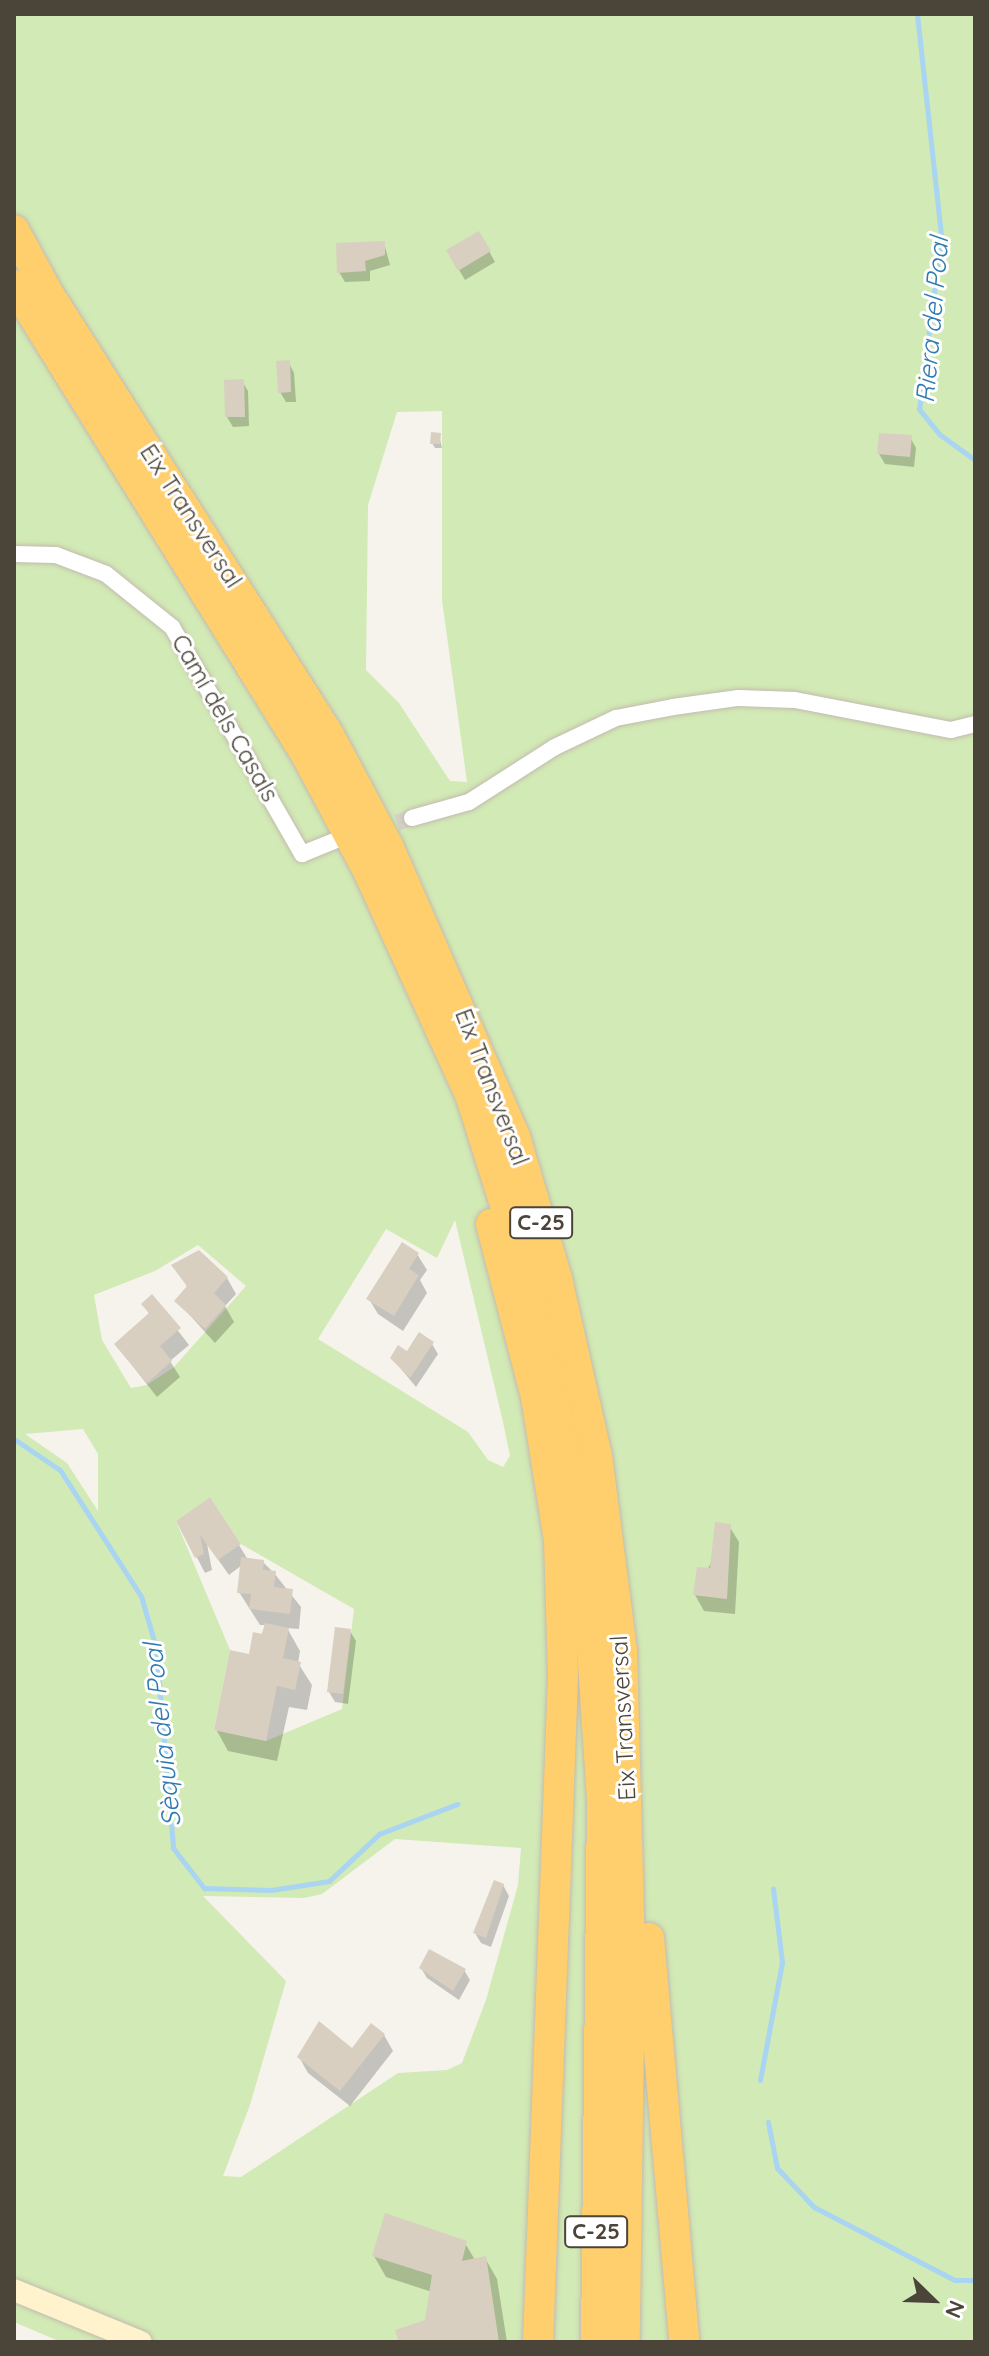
<!DOCTYPE html>
<meta charset="utf-8">
<style>
body{margin:0}
#map{position:relative;width:989px;height:2356px;overflow:hidden;background:#f6f3ec;font-family:Quicksand,sans-serif}
div>[style]{position:absolute}
[style*='--x']{left:calc(var(--x)*1px);top:calc(var(--y)*1px);width:calc(var(--w)*1px);rotate:calc(var(--a)*1deg)}
.green>*{inset:0;background:#d2eab5}
.shadow>*{inset:0;background:#0003}
.stream>*{height:5px;margin:-2.5px;padding:0 2.5px;transform-origin:2.5px;border-radius:2.5px;background:#a9d4f2}
.building>*{inset:0;background:#d8cfc1}
.minor-tunnel>*{height:16px;margin-top:-8px;transform-origin:0;background:repeating-linear-gradient(90deg,#d4d0c8 0 16px,transparent 0 24px)}
.roads{filter:drop-shadow(0 0 2px #c2bbae) drop-shadow(0 0 2px #c2bbae)}
.minor>*{height:16px;margin:-8px;padding:0 8px;transform-origin:8px;border-radius:8px;background:#fff}
.secondary>*{height:22px;margin:-11px;padding:0 11px;transform-origin:11px;border-radius:11px;background:#fff3cd}
.motorway>*{height:30px;margin:-15px;padding:0 15px;transform-origin:15px;border-radius:15px;background:#ffcf6e}
span{translate:-50% -50%;white-space:nowrap;text-align:center;line-height:1.15;-webkit-text-stroke:6px #fff;paint-order:stroke}
.shield-label span{padding:2px 6px;background:#fff;border:2px solid;border-radius:6px;-webkit-text-stroke-width:0}
.shield-label{font-size:22px;color:#4b4439;font-weight:700}
.street-label{font-size:24px;color:#4b4439}
.water-label{font-size:26px;color:#2e7ab2;font-style:italic}
.frame{position:absolute;inset:0;border:16px solid #4b4439;pointer-events:none}
.north{position:absolute;left:893px;top:2260px;width:80px;height:80px;-webkit-text-stroke:6px #fff;paint-order:stroke;rotate:113deg;font-size:22px;font-weight:700;line-height:32px;text-align:center;color:#4b4439}
.north::after{content:'';display:block;margin:auto;width:28px;height:36px;background:#4b4439;clip-path:polygon(50% 0,100% 100%,50% 72%,0 100%)}
</style>
<div id="map">
<div class="green">
<div style="clip-path:polygon(evenodd,14px 14px,975px 14px,975px 2342px,61px 2342px,14px 2322px,14px 14px,442px 411px,442px 600px,467px 782px,450px 781px,399px 703px,366px 670px,368px 505px,397px 412px,442px 411px,14px 14px,455px 1220px,503px 1422px,510px 1456px,503px 1467px,488px 1460px,468px 1432px,318px 1339px,386px 1229px,437px 1258px,455px 1220px,14px 14px,198px 1245px,246px 1286px,174px 1367px,147px 1385px,131px 1388px,102px 1340px,94px 1295px,155px 1271px,198px 1245px,14px 14px,83px 1429px,98px 1454px,98px 1511px,67px 1463px,25px 1434px,83px 1429px,14px 14px,210px 1497px,241px 1544px,354px 1609px,342px 1709px,266px 1741px,214px 1730px,230px 1650px,176px 1521px,210px 1497px,14px 14px,395px 1839px,521px 1848px,518px 1885px,486px 2000px,462px 2063px,447px 2070px,398px 2073px,241px 2177px,223px 2176px,250px 2105px,286px 1981px,203px 1896px,304px 1898px,322px 1894px,395px 1839px)"></div>
</div>
<div class="shadow">
<div style="clip-path:polygon(479px 233px,495px 262px,465px 280px,448px 251px)"></div>
<div style="clip-path:polygon(384px 243px,390px 265px,370px 271px,370px 281px,345px 282px,339px 272px)"></div>
<div style="clip-path:polygon(289px 363px,294px 373px,296px 402px,286px 402px,280px 392px)"></div>
<div style="clip-path:polygon(242px 381px,248px 391px,249px 426px,233px 427px,227px 417px)"></div>
<div style="clip-path:polygon(439px 435px,442px 448px,435px 448px,432px 443px)"></div>
<div style="clip-path:polygon(910px 437px,916px 448px,914px 467px,885px 464px,879px 454px)"></div>
<div style="clip-path:polygon(417px 1254px,427px 1270px,420px 1280px,427px 1293px,403px 1331px,378px 1314px,369px 1299px)"></div>
<div style="clip-path:polygon(174px 1266px,227px 1278px,236px 1294px,225px 1306px,234px 1322px,215px 1343px,177px 1301px,188px 1288px)"></div>
<div style="clip-path:polygon(152px 1297px,189px 1345px,170px 1361px,180px 1377px,157px 1397px,116px 1345px,150px 1316px,144px 1304px)"></div>
<div style="clip-path:polygon(432px 1344px,438px 1354px,416px 1387px,392px 1358px)"></div>
<div style="clip-path:polygon(178px 1521px,239px 1545px,248px 1560px,263px 1562px,274px 1573px,301px 1607px,299px 1629px,287px 1628px,300px 1651px,298px 1663px,312px 1685px,307px 1710px,289px 1707px,277px 1761px,228px 1751px,216px 1729px,266px 1625px,260px 1625px,239px 1592px,242px 1565px,229px 1575px,207px 1544px,212px 1570px,205px 1573px)"></div>
<div style="clip-path:polygon(729px 1526px,739px 1542px,735px 1614px,704px 1611px,695px 1595px)"></div>
<div style="clip-path:polygon(350px 1631px,356px 1641px,348px 1704px,335px 1702px,329px 1692px)"></div>
<div style="clip-path:polygon(503px 1885px,509px 1896px,491px 1947px,481px 1943px,475px 1933px)"></div>
<div style="clip-path:polygon(421px 1968px,464px 1970px,470px 1980px,459px 2000px,427px 1978px)"></div>
<div style="clip-path:polygon(319px 2024px,353px 2050px,384px 2035px,393px 2051px,350px 2106px,308px 2073px,299px 2057px)"></div>
<div style="clip-path:polygon(465px 2243px,475px 2260px,485px 2258px,497px 2279px,507px 2342px,401px 2342px,427px 2322px,432px 2292px,386px 2277px,374px 2256px)"></div>
</div>
<div class="stream">
<div style="--x:917;--y:14;--w:223;--a:83.8"></div>
<div style="--x:941;--y:236;--w:174;--a:97.2"></div>
<div style="--x:919;--y:409;--w:32;--a:51"></div>
<div style="--x:939;--y:434;--w:44;--a:35.8"></div>
<div style="--x:14;--y:1439;--w:55;--a:34"></div>
<div style="--x:60;--y:1470;--w:150;--a:57.3"></div>
<div style="--x:141;--y:1596;--w:54;--a:73.9"></div>
<div style="--x:156;--y:1648;--w:201;--a:85.1"></div>
<div style="--x:173;--y:1848;--w:51;--a:52.2"></div>
<div style="--x:204;--y:1888;--w:67;--a:1.7"></div>
<div style="--x:271;--y:1890;--w:59;--a:-8.8"></div>
<div style="--x:329;--y:1881;--w:69;--a:-43.2"></div>
<div style="--x:379;--y:1834;--w:84;--a:-21"></div>
<div style="--x:760;--y:2080;--w:120;--a:-79.4"></div>
<div style="--x:782;--y:1962;--w:74;--a:-97"></div>
<div style="--x:768;--y:2122;--w:47;--a:78.9"></div>
<div style="--x:777;--y:2168;--w:54;--a:46.5"></div>
<div style="--x:814;--y:2207;--w:159;--a:27.4"></div>
<div style="--x:955;--y:2280;--w:20;--a:0"></div>
</div>
<div class="building">
<div style="clip-path:polygon(479px 231px,491px 251px,458px 271px,446px 250px)"></div>
<div style="clip-path:polygon(385px 241px,385px 255px,365px 261px,366px 271px,337px 273px,336px 243px)"></div>
<div style="clip-path:polygon(290px 360px,291px 392px,278px 393px,276px 361px)"></div>
<div style="clip-path:polygon(244px 379px,245px 417px,225px 417px,224px 380px)"></div>
<div style="clip-path:polygon(431px 432px,441px 433px,440px 444px,430px 444px)"></div>
<div style="clip-path:polygon(879px 433px,912px 435px,910px 457px,877px 454px)"></div>
<div style="clip-path:polygon(402px 1242px,419px 1253px,409px 1269px,419px 1275px,394px 1316px,366px 1299px)"></div>
<div style="clip-path:polygon(199px 1250px,228px 1277px,214px 1293px,226px 1305px,205px 1329px,174px 1301px,187px 1286px,171px 1265px)"></div>
<div style="clip-path:polygon(152px 1294px,181px 1328px,160px 1346px,172px 1361px,147px 1383px,114px 1344px,149px 1313px,141px 1304px)"></div>
<div style="clip-path:polygon(419px 1332px,434px 1342px,410px 1378px,390px 1358px,398px 1345px,407px 1351px)"></div>
<div style="clip-path:polygon(210px 1497px,241px 1544px,218px 1560px,200px 1535px,204px 1554px,195px 1558px,176px 1521px)"></div>
<div style="clip-path:polygon(715px 1522px,731px 1524px,727px 1599px,693px 1595px,697px 1567px,710px 1568px)"></div>
<div style="clip-path:polygon(241px 1557px,264px 1560px,263px 1570px,276px 1571px,274px 1587px,293px 1589px,290px 1614px,249px 1609px,251px 1594px,237px 1593px)"></div>
<div style="clip-path:polygon(265px 1623px,289px 1628px,283px 1658px,301px 1662px,295px 1690px,277px 1686px,266px 1741px,214px 1730px,230px 1650px,249px 1654px,253px 1632px,262px 1634px)"></div>
<div style="clip-path:polygon(335px 1627px,351px 1629px,343px 1694px,327px 1692px)"></div>
<div style="clip-path:polygon(494px 1880px,504px 1884px,486px 1938px,473px 1933px)"></div>
<div style="clip-path:polygon(429px 1949px,466px 1969px,453px 1991px,419px 1968px)"></div>
<div style="clip-path:polygon(319px 2021px,352px 2048px,371px 2023px,385px 2034px,340px 2091px,297px 2057px)"></div>
<div style="clip-path:polygon(385px 2213px,467px 2241px,462px 2261px,486px 2256px,499px 2342px,399px 2342px,395px 2330px,425px 2320px,432px 2275px,372px 2256px)"></div>
</div>
<div class="minor-tunnel">
<div style="--x:374;--y:829;--w:40;--a:-16"></div>
</div>
<div class="roads">
<div class="minor">
<div style="--x:14;--y:554;--w:42;--a:1.4"></div>
<div style="--x:56;--y:555;--w:53;--a:20.8"></div>
<div style="--x:106;--y:574;--w:85;--a:38.8"></div>
<div style="--x:172;--y:627;--w:262;--a:60.2"></div>
<div style="--x:302;--y:854;--w:35;--a:-22"></div>
<div style="--x:412;--y:818;--w:59;--a:-15.7"></div>
<div style="--x:469;--y:802;--w:102;--a:-32.6"></div>
<div style="--x:555;--y:747;--w:68;--a:-25.4"></div>
<div style="--x:616;--y:718;--w:58;--a:-10.9"></div>
<div style="--x:673;--y:707;--w:66;--a:-7.9"></div>
<div style="--x:738;--y:698;--w:57;--a:2"></div>
<div style="--x:795;--y:700;--w:159;--a:10.9"></div>
<div style="--x:951;--y:730;--w:25;--a:-14"></div>
</div>
<div class="secondary">
<div style="--x:14;--y:2290;--w:137;--a:22.3"></div>
</div>
<div class="motorway">
<div style="--x:14;--y:230;--w:72;--a:61.6"></div>
<div style="--x:48;--y:293;--w:524;--a:57.55"></div>
<div style="--x:329;--y:735;--w:126;--a:62"></div>
<div style="--x:388;--y:846;--w:318;--a:66.4"></div>
<div style="--x:515;--y:1137;--w:148;--a:73.5"></div>
<div style="--x:557;--y:1279;--w:181;--a:77.3"></div>
<div style="--x:597;--y:1456;--w:196;--a:82.7"></div>
<div style="--x:622;--y:1650;--w:312;--a:88.5"></div>
<div style="--x:630;--y:1962;--w:380;--a:90.8"></div>
<div style="--x:14;--y:285;--w:551;--a:58.13"></div>
<div style="--x:305;--y:753;--w:136;--a:61.9"></div>
<div style="--x:369;--y:873;--w:246;--a:65.5"></div>
<div style="--x:471;--y:1097;--w:170;--a:72.5"></div>
<div style="--x:522;--y:1259;--w:236;--a:77.3"></div>
<div style="--x:574;--y:1489;--w:161;--a:83.6"></div>
<div style="--x:592;--y:1649;--w:150;--a:86.2"></div>
<div style="--x:602;--y:1799;--w:543;--a:90.63"></div>
<div style="--x:491;--y:1224;--w:179;--a:75.4"></div>
<div style="--x:536;--y:1397;--w:145;--a:80.9"></div>
<div style="--x:559;--y:1540;--w:137;--a:88.3"></div>
<div style="--x:563;--y:1677;--w:665;--a:92.15"></div>
<div style="--x:649;--y:1938;--w:406;--a:85"></div>
</div>
</div>
<div class="shield-label">
<span style="left:541px;top:1223px">C-25</span>
<span style="left:596px;top:2232px">C-25</span>
</div>
<div class="street-label">
<span style="left:191px;top:516px;rotate:57deg">Eix Transversal</span>
<span style="left:225px;top:718px;rotate:60deg">Camí dels Casals</span>
<span style="left:492px;top:1087px;rotate:69deg">Eix Transversal</span>
<span style="left:623px;top:1718px;rotate:-93deg">Eix Transversal</span>
</div>
<div class="water-label">
<span style="left:932px;top:320px;rotate:-85deg">Riera del Poal</span>
<span style="left:162px;top:1735px;rotate:-96deg">Sèquia del Poal</span>
</div>
<div class="frame"></div>
<div class="north">N</div>
</div>
